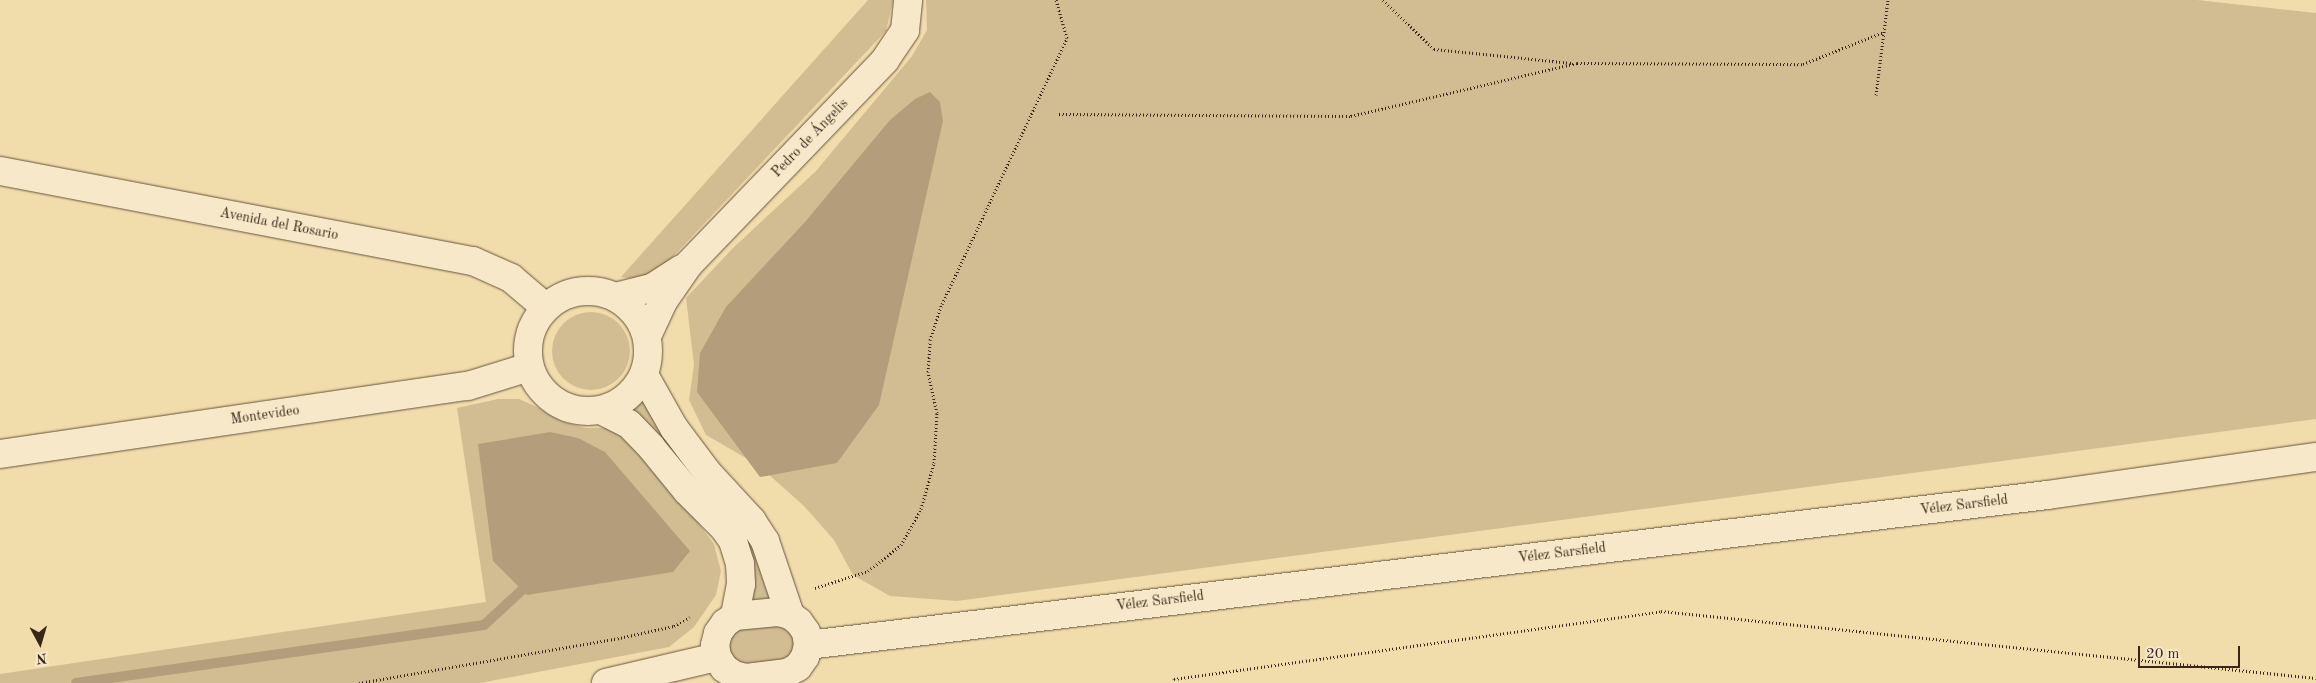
<!DOCTYPE html>
<meta charset="utf-8">
<style>
body{margin:0}
#map{position:relative;width:2316px;height:683px;overflow:hidden;background:#f1dcab;font-family:"Old Standard TT",serif}
div>[style]{position:absolute}
[style*='--x']{left:calc(var(--x)*1px);top:calc(var(--y)*1px);width:calc(var(--w)*1px);rotate:calc(var(--a)*1deg)}
.green>*{inset:0;background:#d2bd92}
.round{border-radius:50%}
.water>*{inset:0;background:#b29e7a}
.stream>*{height:10px;margin:-5px;padding:0 5px;transform-origin:5px;border-radius:5px;background:#b29e7a}
.path>*{height:3px;margin-top:-1.5px;transform-origin:0;background:repeating-linear-gradient(90deg,#39261a 0 1px,transparent 0 3.5px)}
.roads{filter:drop-shadow(0 0 1px #67543e) drop-shadow(0 0 1px #67543e)}
.street>*{height:28px;margin:-14px;padding:0 14px;transform-origin:14px;border-radius:14px;background:#f6e8c8}
.street>.ring{margin:-14px;padding:0;box-sizing:content-box;background:none;border:28px solid #f6e8c8;border-radius:50%}
span{translate:-50% -50%;white-space:nowrap;text-align:center;line-height:1.15;-webkit-text-stroke:4px #f6e8c8;paint-order:stroke}
.street-label{font-size:14px;color:#39261a}
.north{position:absolute;left:15px;top:618px;width:50px;height:50px;-webkit-text-stroke:4px #f6e8c8;paint-order:stroke;rotate:174deg;font-size:14px;font-weight:700;line-height:20px;text-align:center;color:#39261a}
.north::after{content:'';display:block;margin:auto;width:18px;height:22px;background:#39261a;clip-path:polygon(50% 0,100% 100%,50% 72%,0 100%)}
.scale{position:absolute;left:2138px;top:646px;width:102px;height:22px;box-sizing:border-box;border:2px solid #39261a;border-top:0;padding-left:6px;font-size:15px;line-height:18px;white-space:nowrap;color:#39261a;-webkit-text-stroke:4px #f6e8c8;paint-order:stroke}
</style>
<div id="map">
<div class="green">
<div style="clip-path:polygon(868px 0,893px 0,886px 31px,667px 263px,638px 280px,621px 277px)"></div>
<div style="clip-path:polygon(926px 0,2197px 0,2316px 13px,2316px 419px,957px 601px,890px 596px,853px 575px,834px 540px,804px 506px,758px 465px,706px 435px,689px 400px,694px 365px,686px 298px,733px 248px,816px 171px,912px 56px,927px 30px)"></div>
<div class="round" style="left:552px;top:312px;width:78px;height:78px"></div>
<div style="clip-path:polygon(643px 390px,752px 534px,768px 583px,769px 605px,751px 607px,750px 586px,621px 412px,637px 403px)"></div>
<div style="clip-path:polygon(498px 399px,519px 399px,537px 407px,561px 421px,586px 428px,608px 428px,626px 437px,684px 504px,714px 544px,721px 571px,716px 595px,694px 627px,669px 647px,480px 683px,0 683px,0 674px,486px 602px,457px 408px)"></div>
<div style="clip-path:polygon(783px 621px,798px 645px,790px 662px,749px 671px,732px 663px,727px 636px,733px 628px)"></div>
</div>
<div class="water">
<div style="clip-path:polygon(930px 92px,940px 102px,943px 121px,879px 405px,837px 463px,760px 477px,697px 392px,700px 353px,726px 307px,805px 222px,890px 120px,915px 99px)"></div>
<div style="clip-path:polygon(550px 432px,578px 438px,605px 452px,690px 551px,673px 572px,527px 595px,493px 561px,478px 444px)"></div>
</div>
<div class="stream">
<div style="--x:76;--y:683;--w:412;--a:-8.1"></div>
<div style="--x:484;--y:625;--w:52;--a:-42.6"></div>
</div>
<div class="path">
<div style="--x:1383;--y:0;--w:71;--a:43.9"></div>
<div style="--x:1434;--y:49;--w:139;--a:5.8"></div>
<div style="--x:1876;--y:95;--w:96;--a:-82.8"></div>
<div style="--x:1059;--y:114;--w:292;--a:0.4"></div>
<div style="--x:1351;--y:116;--w:232;--a:-13.2"></div>
<div style="--x:1577;--y:63;--w:226;--a:0.3"></div>
<div style="--x:1803;--y:64;--w:87;--a:-21.6"></div>
<div style="--x:815;--y:588;--w:56;--a:-17.8"></div>
<div style="--x:868;--y:571;--w:42;--a:-38.2"></div>
<div style="--x:901;--y:545;--w:41;--a:-60.9"></div>
<div style="--x:921;--y:509;--w:48;--a:-74.2"></div>
<div style="--x:934;--y:463;--w:50;--a:-86.6"></div>
<div style="--x:937;--y:413;--w:42;--a:-102.4"></div>
<div style="--x:928;--y:372;--w:32;--a:-86"></div>
<div style="--x:930;--y:340;--w:38;--a:-72"></div>
<div style="--x:942;--y:304;--w:294;--a:-64.8"></div>
<div style="--x:1067;--y:38;--w:40;--a:-106"></div>
<div style="--x:359;--y:683;--w:269;--a:-9.8"></div>
<div style="--x:624;--y:637;--w:51;--a:-12.4"></div>
<div style="--x:674;--y:626;--w:18;--a:-29"></div>
<div style="--x:1174;--y:683;--w:4;--a:-90"></div>
<div style="--x:1174;--y:679;--w:492;--a:-7.9"></div>
<div style="--x:1661;--y:611;--w:658;--a:5.84"></div>
</div>
<div class="roads">
<div class="street">
<div style="--x:0;--y:171;--w:481;--a:10.8"></div>
<div style="--x:473;--y:261;--w:42;--a:24.1"></div>
<div style="--x:511;--y:278;--w:45;--a:40.5"></div>
<div class="ring" style="left:528px;top:291px;width:92px;height:92px"></div>
<div style="--x:615;--y:297;--w:38;--a:-14"></div>
<div style="--x:652;--y:288;--w:35;--a:-33"></div>
<div style="--x:647;--y:336;--w:40;--a:-65"></div>
<div style="--x:664;--y:300;--w:44;--a:-55.2"></div>
<div style="--x:689;--y:264;--w:283;--a:-46.1"></div>
<div style="--x:885;--y:60;--w:36;--a:-56"></div>
<div style="--x:905;--y:30;--w:30;--a:-84"></div>
<div style="--x:644;--y:375;--w:61;--a:60.5"></div>
<div style="--x:674;--y:428;--w:55;--a:53.1"></div>
<div style="--x:707;--y:472;--w:67;--a:47.4"></div>
<div style="--x:752;--y:521;--w:24;--a:57"></div>
<div style="--x:765;--y:541;--w:78;--a:71.3"></div>
<div style="--x:601;--y:410;--w:31;--a:27"></div>
<div style="--x:629;--y:424;--w:32;--a:46"></div>
<div style="--x:651;--y:447;--w:57;--a:50.7"></div>
<div style="--x:687;--y:491;--w:52;--a:45"></div>
<div style="--x:724;--y:528;--w:16;--a:55"></div>
<div style="--x:733;--y:541;--w:24;--a:73"></div>
<div style="--x:740;--y:564;--w:20;--a:87"></div>
<div style="--x:741;--y:584;--w:33;--a:101"></div>
<div style="--x:0;--y:454;--w:473;--a:-8.3"></div>
<div style="--x:468;--y:386;--w:64;--a:-17.3"></div>
<div style="--x:778;--y:612;--w:12;--a:14"></div>
<div style="--x:790;--y:615;--w:11;--a:38"></div>
<div style="--x:799;--y:622;--w:12;--a:55"></div>
<div style="--x:806;--y:632;--w:13;--a:81"></div>
<div style="--x:808;--y:645;--w:12;--a:104"></div>
<div style="--x:805;--y:657;--w:12;--a:125"></div>
<div style="--x:798;--y:667;--w:13;--a:151"></div>
<div style="--x:787;--y:673;--w:41;--a:173"></div>
<div style="--x:746;--y:678;--w:12;--a:-166"></div>
<div style="--x:734;--y:675;--w:12;--a:-145"></div>
<div style="--x:724;--y:668;--w:13;--a:-122"></div>
<div style="--x:717;--y:657;--w:12;--a:-99"></div>
<div style="--x:715;--y:645;--w:12;--a:-76"></div>
<div style="--x:718;--y:633;--w:12;--a:-55"></div>
<div style="--x:725;--y:623;--w:12;--a:-35"></div>
<div style="--x:735;--y:616;--w:43;--a:-5.3"></div>
<div style="--x:808;--y:645;--w:1249;--a:-6.9"></div>
<div style="--x:2048;--y:495;--w:271;--a:-8.1"></div>
<div style="--x:606;--y:683;--w:114;--a:-13.2"></div>
</div>
</div>
<div class="street-label">
<span style="left:810px;top:138px;rotate:-46deg">Pedro de Ángelis</span>
<span style="left:279px;top:224px;rotate:11deg">Avenida del Rosario</span>
<span style="left:265px;top:415px;rotate:-8deg">Montevideo</span>
<span style="left:1964px;top:505px;rotate:-7deg">Vélez Sarsfield</span>
<span style="left:1562px;top:553px;rotate:-7deg">Vélez Sarsfield</span>
<span style="left:1160px;top:601px;rotate:-7deg">Vélez Sarsfield</span>
</div>
<div class="north">N</div>
<div class="scale">20 m</div>
</div>
